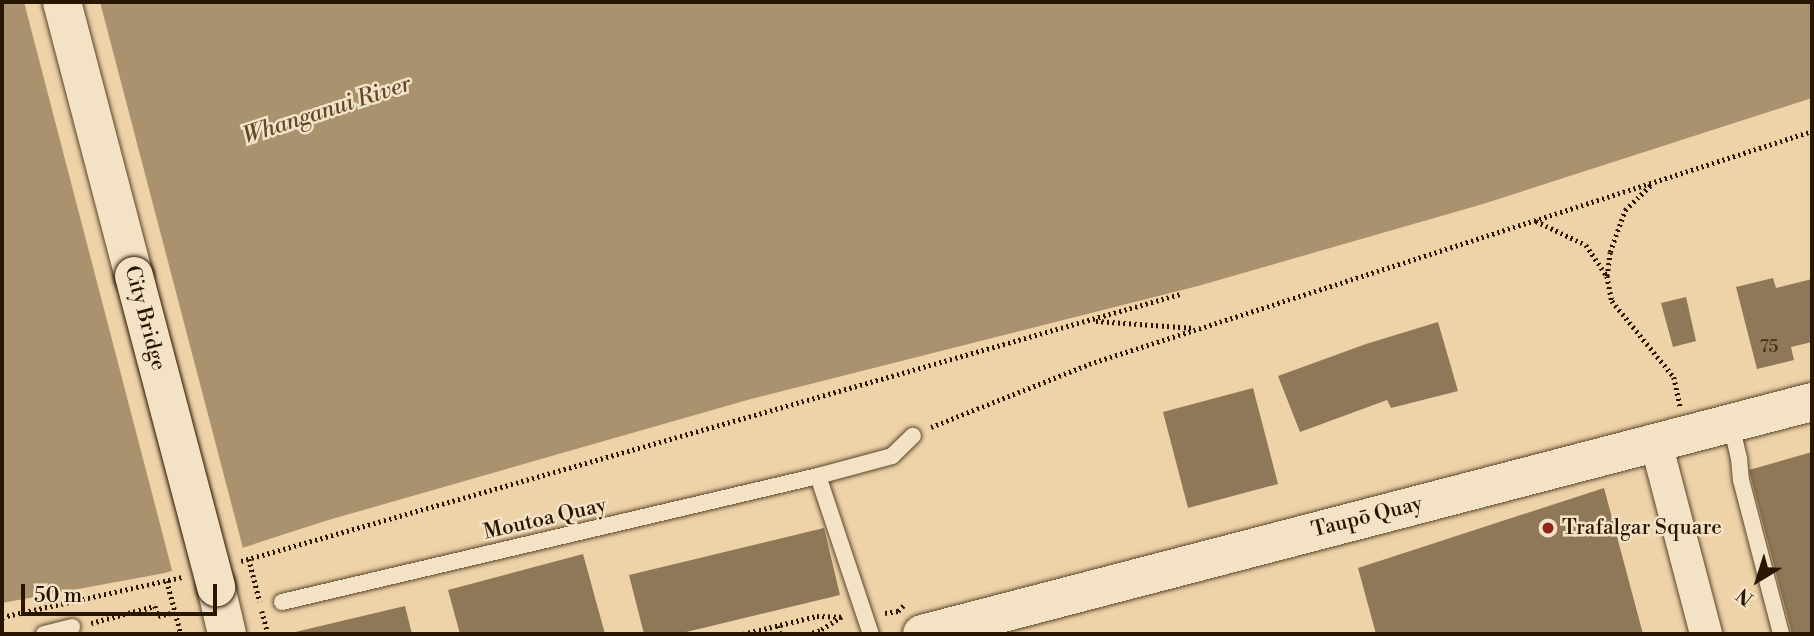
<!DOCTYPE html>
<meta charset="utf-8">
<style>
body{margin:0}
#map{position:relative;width:1814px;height:636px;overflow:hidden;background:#eed2a8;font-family:"Libre Bodoni",serif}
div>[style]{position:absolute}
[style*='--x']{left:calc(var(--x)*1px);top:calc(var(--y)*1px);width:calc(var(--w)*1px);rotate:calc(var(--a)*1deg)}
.water>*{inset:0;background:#ab926f}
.pier>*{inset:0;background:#eed2a8}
.building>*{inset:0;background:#8f7857}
.path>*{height:4.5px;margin-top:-2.25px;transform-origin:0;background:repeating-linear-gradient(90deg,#291600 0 2px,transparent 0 5.5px)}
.roads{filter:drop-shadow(0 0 2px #5a452a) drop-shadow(0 0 2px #5a452a)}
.service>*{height:16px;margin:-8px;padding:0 8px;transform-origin:8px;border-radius:8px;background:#f4e2c6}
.minor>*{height:32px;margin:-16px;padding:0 16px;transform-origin:16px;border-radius:16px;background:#f4e2c6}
.secondary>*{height:38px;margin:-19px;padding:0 19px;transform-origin:19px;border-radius:19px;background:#f4e2c6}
.bridges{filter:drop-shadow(0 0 2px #291600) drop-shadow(0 0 2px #291600)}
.secondary-bridge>*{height:38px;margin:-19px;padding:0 19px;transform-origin:19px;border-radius:19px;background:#f4e2c6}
.dots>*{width:19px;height:19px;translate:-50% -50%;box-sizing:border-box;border:4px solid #f4e2c6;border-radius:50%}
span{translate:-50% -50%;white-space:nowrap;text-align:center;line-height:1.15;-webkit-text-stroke:5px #f4e2c6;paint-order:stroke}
.number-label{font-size:18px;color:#422e16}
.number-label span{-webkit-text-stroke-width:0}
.street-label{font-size:21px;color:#291600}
.poi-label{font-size:21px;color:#291600}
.left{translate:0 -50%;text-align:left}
.water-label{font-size:23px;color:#5d482c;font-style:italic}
.frame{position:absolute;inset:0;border:4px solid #291600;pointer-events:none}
.north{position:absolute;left:1723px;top:545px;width:70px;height:70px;-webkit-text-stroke:5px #f4e2c6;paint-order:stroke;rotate:218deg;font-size:19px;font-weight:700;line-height:28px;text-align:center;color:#291600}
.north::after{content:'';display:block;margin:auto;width:24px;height:32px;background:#291600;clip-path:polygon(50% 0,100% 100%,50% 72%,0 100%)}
.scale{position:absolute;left:21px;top:584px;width:196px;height:32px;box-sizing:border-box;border:4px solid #291600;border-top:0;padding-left:9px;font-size:21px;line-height:24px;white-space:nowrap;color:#291600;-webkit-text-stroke:5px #f4e2c6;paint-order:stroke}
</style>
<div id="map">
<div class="water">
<div style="clip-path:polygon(2px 2px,1812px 2px,1812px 98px,1483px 204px,1198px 286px,751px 399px,325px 521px,165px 573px,2px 603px)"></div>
</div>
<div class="pier">
<div style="clip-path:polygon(24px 2px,100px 2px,244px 552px,173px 574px)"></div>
</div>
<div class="building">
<div style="clip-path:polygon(1773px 278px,1776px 288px,1812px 279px,1812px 342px,1791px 347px,1794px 360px,1757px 369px,1736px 287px)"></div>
<div style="clip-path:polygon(1686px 297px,1696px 341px,1673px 347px,1661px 303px)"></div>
<div style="clip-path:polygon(1438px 322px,1458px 391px,1391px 408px,1387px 400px,1300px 432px,1278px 376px,1366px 344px)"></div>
<div style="clip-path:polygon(1253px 388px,1278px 484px,1188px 508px,1163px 412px)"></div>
<div style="clip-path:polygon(1812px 452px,1812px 634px,1792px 634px,1749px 470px)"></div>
<div style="clip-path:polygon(1604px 488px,1643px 634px,1376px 634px,1358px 568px)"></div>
<div style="clip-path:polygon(824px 528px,840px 595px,678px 634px,644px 634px,629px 575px)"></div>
<div style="clip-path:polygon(583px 554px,605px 634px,460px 634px,448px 590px)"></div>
<div style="clip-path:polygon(405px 606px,412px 634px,291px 634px,291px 633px)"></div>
</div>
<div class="path">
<div style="--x:1536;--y:221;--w:55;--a:25.6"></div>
<div style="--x:1586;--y:245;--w:37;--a:56"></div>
<div style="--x:1607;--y:276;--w:24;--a:-83"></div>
<div style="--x:1610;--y:252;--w:45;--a:-70.3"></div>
<div style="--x:1625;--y:210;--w:36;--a:-44"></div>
<div style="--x:1607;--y:276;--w:25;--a:79"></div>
<div style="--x:1612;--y:301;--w:98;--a:50.8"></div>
<div style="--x:1674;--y:377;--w:30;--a:78"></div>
<div style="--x:1096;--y:321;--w:99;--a:4"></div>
<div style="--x:931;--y:427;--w:170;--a:-21.7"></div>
<div style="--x:1089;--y:364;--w:760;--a:-17.86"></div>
<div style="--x:249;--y:559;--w:44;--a:75.7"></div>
<div style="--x:241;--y:561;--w:976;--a:-15.87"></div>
<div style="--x:167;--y:581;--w:55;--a:75.2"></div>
<div style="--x:262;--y:611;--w:24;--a:75"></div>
<div style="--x:885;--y:613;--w:13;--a:-9"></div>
<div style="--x:898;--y:611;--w:10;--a:-45"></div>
<div style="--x:2;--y:617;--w:184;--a:-12.5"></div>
<div style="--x:91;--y:623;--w:66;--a:-14.9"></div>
<div style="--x:155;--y:606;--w:10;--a:73"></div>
<div style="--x:158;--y:616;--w:17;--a:-13"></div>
<div style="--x:778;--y:626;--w:8;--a:76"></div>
<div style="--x:743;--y:634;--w:76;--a:-13.7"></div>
<div style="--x:817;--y:616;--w:25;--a:2"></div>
<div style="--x:842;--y:617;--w:26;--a:148"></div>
<div style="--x:820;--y:631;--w:11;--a:165"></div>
</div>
<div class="roads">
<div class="service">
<div style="--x:1731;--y:424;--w:35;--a:77"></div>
<div style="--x:1739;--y:458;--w:22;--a:85"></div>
<div style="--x:1741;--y:480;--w:159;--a:75.4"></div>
<div style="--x:818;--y:476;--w:167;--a:71.5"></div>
<div style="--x:282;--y:602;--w:551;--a:-13.23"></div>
<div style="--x:818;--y:476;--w:77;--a:-15.1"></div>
<div style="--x:892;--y:456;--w:29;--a:-44"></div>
<div style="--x:44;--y:634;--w:29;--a:-14"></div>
</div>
<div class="minor">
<div style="--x:1656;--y:443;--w:197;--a:75.3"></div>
</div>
<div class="secondary">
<div style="--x:62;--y:2;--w:283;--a:75.3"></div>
<div style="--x:216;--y:587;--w:48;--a:76.8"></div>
<div style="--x:922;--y:634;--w:920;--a:-14.61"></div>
</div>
</div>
<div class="bridges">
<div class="secondary-bridge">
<div style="--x:134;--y:276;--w:322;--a:75.2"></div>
</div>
</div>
<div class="dots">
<div style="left:1548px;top:528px;background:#8f2418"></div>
</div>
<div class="number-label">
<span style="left:1769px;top:347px">75</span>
</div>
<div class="street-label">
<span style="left:145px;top:318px;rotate:75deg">City Bridge</span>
<span style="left:1367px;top:517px;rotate:-14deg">Taupō Quay</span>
<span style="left:545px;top:519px;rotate:-13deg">Moutoa Quay</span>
</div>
<div class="poi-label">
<span class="left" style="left:1562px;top:528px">Trafalgar Square</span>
</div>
<div class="water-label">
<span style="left:327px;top:110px;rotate:-18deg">Whanganui River</span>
</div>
<div class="frame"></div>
<div class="north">N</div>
<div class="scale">50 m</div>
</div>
